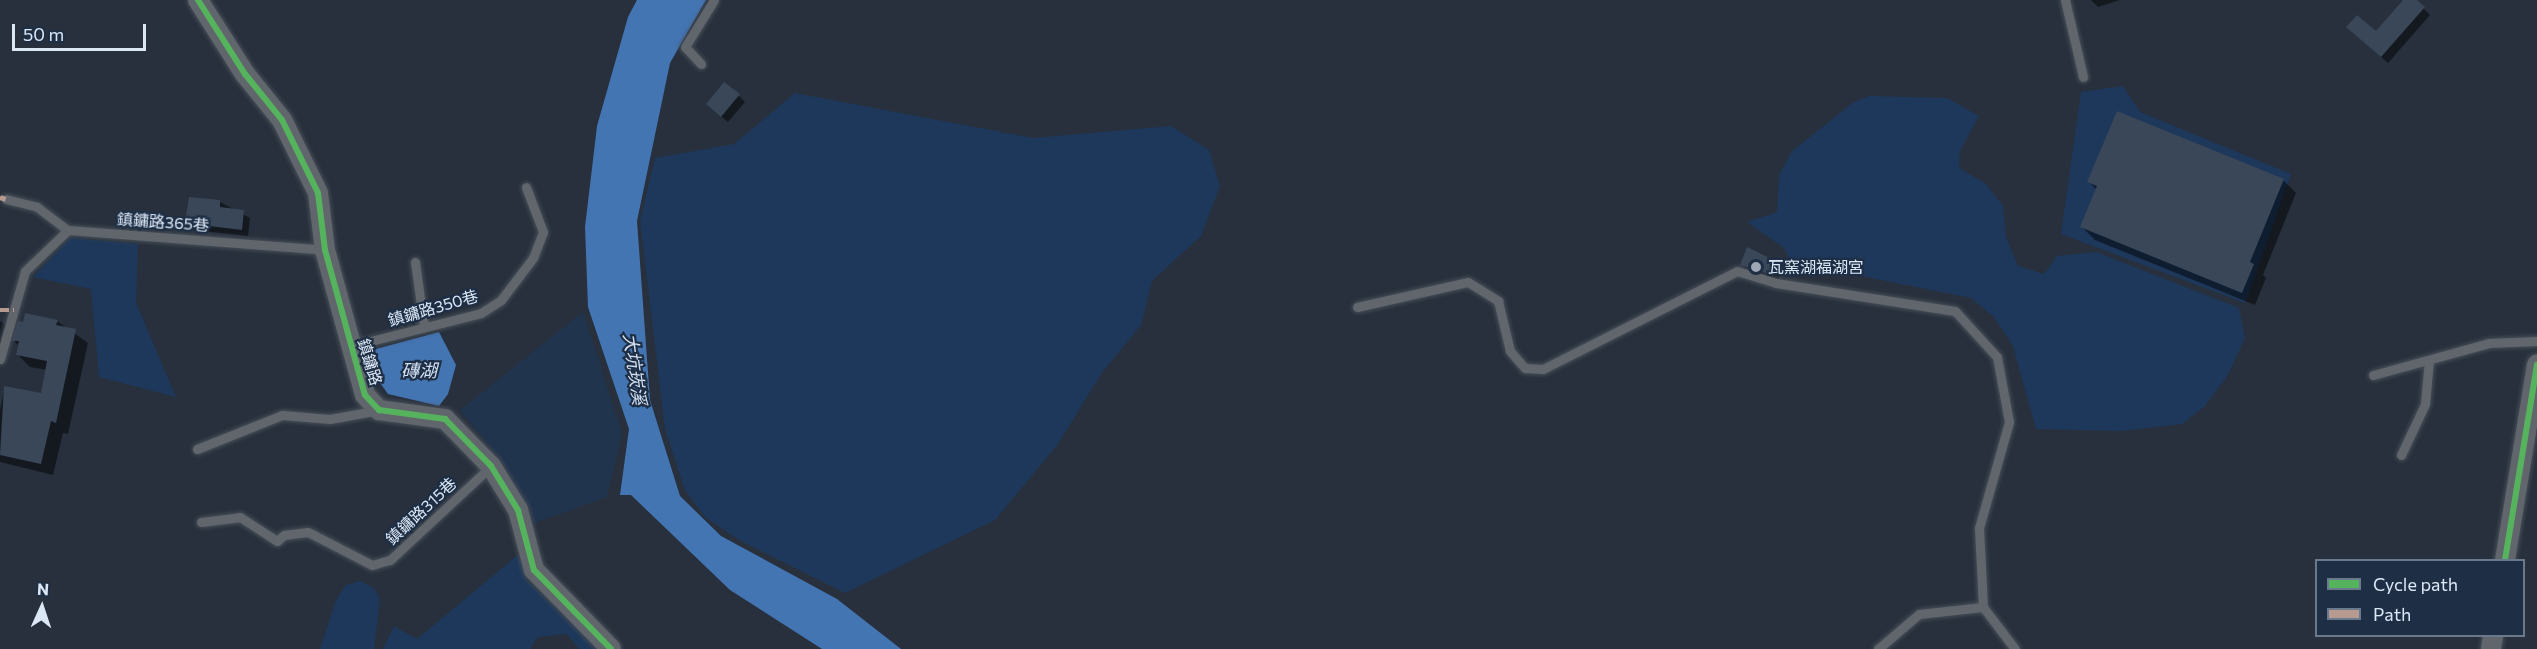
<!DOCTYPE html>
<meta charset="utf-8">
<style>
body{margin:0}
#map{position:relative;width:2537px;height:649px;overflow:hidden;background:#27303c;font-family:Commissioner,"Noto Sans TC",sans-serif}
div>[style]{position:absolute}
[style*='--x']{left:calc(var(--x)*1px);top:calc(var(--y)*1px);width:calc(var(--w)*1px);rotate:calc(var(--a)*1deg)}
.built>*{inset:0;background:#21344d}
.green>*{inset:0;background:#1d385b}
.water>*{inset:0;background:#4475b3}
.shadow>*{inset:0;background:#0007}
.building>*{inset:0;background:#394759}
.roads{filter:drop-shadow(0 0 2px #464e58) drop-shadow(0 0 2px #464e58)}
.service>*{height:9px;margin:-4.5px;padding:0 4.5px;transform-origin:4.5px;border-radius:4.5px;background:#60666c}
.minor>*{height:20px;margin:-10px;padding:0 10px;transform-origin:10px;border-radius:10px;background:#60666c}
.quiet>*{height:4.5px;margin-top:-2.25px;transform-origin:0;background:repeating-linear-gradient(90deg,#b69a8f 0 9px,transparent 0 13.5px)}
.cycleway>*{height:6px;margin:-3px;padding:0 3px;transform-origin:3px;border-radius:3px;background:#56b35d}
.dots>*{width:16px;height:16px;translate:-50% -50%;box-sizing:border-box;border:3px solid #1e2f45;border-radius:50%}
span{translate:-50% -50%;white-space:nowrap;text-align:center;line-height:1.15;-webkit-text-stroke:4.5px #1e2f45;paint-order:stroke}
.street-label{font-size:16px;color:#dce7f6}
.poi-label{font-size:16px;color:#dce7f6}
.left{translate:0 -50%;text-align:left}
.water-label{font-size:18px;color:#d2e0f3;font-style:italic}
.legend{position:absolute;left:2315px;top:559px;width:210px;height:78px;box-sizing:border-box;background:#1e2f45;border:2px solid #6a798c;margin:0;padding:8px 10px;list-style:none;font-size:18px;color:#dce7f6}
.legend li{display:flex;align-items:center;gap:12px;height:30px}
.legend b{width:30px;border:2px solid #6a798c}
.north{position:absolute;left:12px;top:577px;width:60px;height:60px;-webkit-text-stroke:4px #1e2f45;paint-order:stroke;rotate:3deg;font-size:16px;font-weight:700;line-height:24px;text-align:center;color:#dce7f6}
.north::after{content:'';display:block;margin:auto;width:21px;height:27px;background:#dce7f6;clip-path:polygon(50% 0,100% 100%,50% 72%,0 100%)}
.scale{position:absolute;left:12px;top:24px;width:134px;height:27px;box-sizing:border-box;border:3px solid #dce7f6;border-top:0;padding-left:8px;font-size:18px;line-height:21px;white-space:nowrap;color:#dce7f6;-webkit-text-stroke:4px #1e2f45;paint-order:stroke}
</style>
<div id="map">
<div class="built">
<div style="clip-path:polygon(583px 312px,622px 433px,607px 497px,532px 524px,502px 462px,460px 410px)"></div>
</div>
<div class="green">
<div style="clip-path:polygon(2123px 86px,2140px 112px,2291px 174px,2245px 303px,2061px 234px,2081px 92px)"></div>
<div style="clip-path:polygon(795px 93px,1033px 138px,1171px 126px,1209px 150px,1220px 186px,1201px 236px,1152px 281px,1141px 325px,1101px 374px,1058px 444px,995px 520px,845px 593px,739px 540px,705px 517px,685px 490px,665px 429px,640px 221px,655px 158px,734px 144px)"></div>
<div style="clip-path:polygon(1869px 96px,1947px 98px,1979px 116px,1960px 151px,1959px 168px,1985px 183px,2003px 206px,2006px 237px,2018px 266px,2044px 274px,2057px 256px,2096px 252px,2239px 308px,2245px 338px,2228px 375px,2205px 406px,2182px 424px,2121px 431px,2036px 429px,2013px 346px,1994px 317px,1971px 298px,1791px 262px,1784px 248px,1747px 222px,1777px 212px,1779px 175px,1792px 151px,1854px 102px)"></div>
<div style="clip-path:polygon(70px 238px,138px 244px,136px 303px,176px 397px,99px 377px,91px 289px,33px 277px)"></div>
<div style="clip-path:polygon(519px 554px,526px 579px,596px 649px,579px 649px,567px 634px,538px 637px,530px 649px,383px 649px,394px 626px,417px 639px)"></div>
<div style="clip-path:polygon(360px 581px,374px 588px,380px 599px,374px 649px,320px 649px,336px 600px,346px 585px)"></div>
</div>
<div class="water">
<div style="clip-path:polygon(637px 0,706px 0,670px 63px,637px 221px,650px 400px,680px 496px,721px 536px,837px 599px,901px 649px,822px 649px,730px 590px,631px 495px,620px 495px,629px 429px,588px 307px,585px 227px,597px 126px,628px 17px)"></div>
<div style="clip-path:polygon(439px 332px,456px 365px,448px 394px,439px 406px,388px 394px,373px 373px,372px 350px)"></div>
</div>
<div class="shadow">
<div style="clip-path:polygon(2091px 0,2120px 0,2098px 7px)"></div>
<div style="clip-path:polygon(2405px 0,2415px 0,2430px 15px,2388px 63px,2355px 34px,2376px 34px)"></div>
<div style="clip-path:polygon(739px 96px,745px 102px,728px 122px,714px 111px)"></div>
<div style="clip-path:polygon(2283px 180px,2296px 193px,2263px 275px,2266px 278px,2255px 305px,2095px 240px,2082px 227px,2097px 190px,2089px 182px)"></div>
<div style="clip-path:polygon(220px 202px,250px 218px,248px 236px,194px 230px,187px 223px)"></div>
<div style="clip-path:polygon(1776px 262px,1782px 269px,1778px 280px,1748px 271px,1742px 264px)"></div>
<div style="clip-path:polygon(0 321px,10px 328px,0 346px)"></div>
<div style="clip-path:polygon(57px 321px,88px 343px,68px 434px,63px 433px,53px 475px,0 462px,0 410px,5px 387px,42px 395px,47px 370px,30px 367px,18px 355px,20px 347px,14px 341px)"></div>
</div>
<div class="building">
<div style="clip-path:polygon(2403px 0,2417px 0,2425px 7px,2381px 57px,2346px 27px,2357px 15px,2376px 31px)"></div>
<div style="clip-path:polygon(724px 82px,740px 94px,721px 117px,706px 104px)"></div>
<div style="clip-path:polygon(2117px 111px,2284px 179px,2250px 262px,2254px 264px,2242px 293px,2080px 227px,2097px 186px,2087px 182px)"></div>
<div style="clip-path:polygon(189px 197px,220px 200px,220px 207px,244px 210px,242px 230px,185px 223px)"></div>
<div style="clip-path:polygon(1747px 247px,1776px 261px,1772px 275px,1740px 265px)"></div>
<div style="clip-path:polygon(25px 313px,58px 320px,56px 325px,76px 329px,56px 423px,51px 421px,41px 464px,0 455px,4px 386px,41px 393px,47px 361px,16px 355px,19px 341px,12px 341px,18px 321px,23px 322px)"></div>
</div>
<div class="roads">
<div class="service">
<div style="--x:2065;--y:0;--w:79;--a:76.8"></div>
<div style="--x:701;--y:64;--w:23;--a:-133"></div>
<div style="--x:685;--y:47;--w:55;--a:-58.3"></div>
<div style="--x:6;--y:199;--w:32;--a:14"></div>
<div style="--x:37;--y:207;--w:39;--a:37"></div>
<div style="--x:68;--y:230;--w:258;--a:4.4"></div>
<div style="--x:415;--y:262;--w:66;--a:82.1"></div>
<div style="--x:1357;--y:307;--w:114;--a:-12.7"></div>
<div style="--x:1468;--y:282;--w:36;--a:32"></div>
<div style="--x:1498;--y:301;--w:51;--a:76.5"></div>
<div style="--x:1510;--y:351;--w:23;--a:49"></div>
<div style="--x:1525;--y:368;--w:18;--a:3"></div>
<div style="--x:1543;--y:369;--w:217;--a:-26.8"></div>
<div style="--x:1737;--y:271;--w:41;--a:17.1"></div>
<div style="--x:1776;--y:283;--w:181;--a:8.9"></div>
<div style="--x:1955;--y:311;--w:62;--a:47.6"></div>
<div style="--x:1997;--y:357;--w:66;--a:79.5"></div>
<div style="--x:2009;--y:422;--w:110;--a:105.8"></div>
<div style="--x:1979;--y:528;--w:79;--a:87.1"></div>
<div style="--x:1983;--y:607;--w:53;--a:52.7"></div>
<div style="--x:351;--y:346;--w:134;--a:-14.2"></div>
<div style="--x:481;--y:313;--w:24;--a:-33"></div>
<div style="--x:501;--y:300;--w:53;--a:-52.7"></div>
<div style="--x:533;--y:258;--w:28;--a:-69"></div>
<div style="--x:543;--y:232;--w:48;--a:-110.7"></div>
<div style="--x:0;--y:359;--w:91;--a:-74.1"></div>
<div style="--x:25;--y:271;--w:59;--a:-43.6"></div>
<div style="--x:2373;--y:375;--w:120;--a:-15.4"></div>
<div style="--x:2489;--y:343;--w:48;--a:-2.4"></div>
<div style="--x:197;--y:449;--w:92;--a:-21.8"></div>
<div style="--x:282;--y:415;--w:48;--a:4.8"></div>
<div style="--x:330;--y:419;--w:50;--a:-10.4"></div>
<div style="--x:2401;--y:455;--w:56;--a:-64.8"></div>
<div style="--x:2425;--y:404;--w:44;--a:-84.8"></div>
<div style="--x:201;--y:522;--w:39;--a:-7"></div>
<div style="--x:240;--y:517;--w:44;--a:33"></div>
<div style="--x:277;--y:541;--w:9;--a:-41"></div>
<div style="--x:284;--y:535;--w:24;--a:-7"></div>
<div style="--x:308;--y:532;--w:72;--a:27.3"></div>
<div style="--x:372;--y:565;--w:19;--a:-16"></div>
<div style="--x:390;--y:560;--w:138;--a:-42.9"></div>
<div style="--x:1878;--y:649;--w:54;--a:-40.5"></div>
<div style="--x:1919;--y:614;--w:64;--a:-6.2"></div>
</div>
<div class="minor">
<div style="--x:198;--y:0;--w:88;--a:57.6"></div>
<div style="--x:245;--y:74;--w:59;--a:51.2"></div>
<div style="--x:282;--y:120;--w:81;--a:63.7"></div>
<div style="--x:318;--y:193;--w:57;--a:83"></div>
<div style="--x:325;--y:250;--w:150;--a:74.6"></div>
<div style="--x:365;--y:395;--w:21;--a:47"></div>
<div style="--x:379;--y:410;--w:67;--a:7.8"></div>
<div style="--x:445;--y:419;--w:66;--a:45.6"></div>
<div style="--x:491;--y:466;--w:52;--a:58.5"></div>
<div style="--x:518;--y:510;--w:62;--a:75.1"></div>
<div style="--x:534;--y:570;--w:110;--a:45.7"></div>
<div style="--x:2505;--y:560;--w:198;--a:-80.7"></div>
<div style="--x:2491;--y:649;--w:13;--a:-81"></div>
</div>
</div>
<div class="quiet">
<div style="--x:0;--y:197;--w:6;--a:18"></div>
<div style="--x:0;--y:310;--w:14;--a:0"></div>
</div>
<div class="cycleway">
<div style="--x:198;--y:0;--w:88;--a:57.6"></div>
<div style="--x:245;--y:74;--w:59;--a:51.2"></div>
<div style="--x:282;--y:120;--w:81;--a:63.7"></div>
<div style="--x:318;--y:193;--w:57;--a:83"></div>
<div style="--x:325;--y:250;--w:150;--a:74.6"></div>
<div style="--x:365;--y:395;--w:21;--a:47"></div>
<div style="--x:379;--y:410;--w:67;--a:7.8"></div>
<div style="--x:445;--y:419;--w:66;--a:45.6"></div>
<div style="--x:491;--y:466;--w:52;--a:58.5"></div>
<div style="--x:518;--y:510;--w:62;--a:75.1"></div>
<div style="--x:534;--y:570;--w:110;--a:45.7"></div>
<div style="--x:2505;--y:560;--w:198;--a:-80.7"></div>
</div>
<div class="dots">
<div style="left:1756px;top:267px;background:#9da7b5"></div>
</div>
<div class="street-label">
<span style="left:163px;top:222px;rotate:4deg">鎮鏞路365巷</span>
<span style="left:433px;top:308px;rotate:-16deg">鎮鏞路350巷</span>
<span style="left:370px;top:362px;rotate:73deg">鎮鏞路</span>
<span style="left:421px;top:511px;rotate:-43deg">鎮鏞路315巷</span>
</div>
<div class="poi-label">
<span class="left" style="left:1768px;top:267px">瓦窯湖福湖宮</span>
</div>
<div class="water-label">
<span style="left:635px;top:369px;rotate:82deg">大坑崁溪</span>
<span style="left:419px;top:370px">磚湖</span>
</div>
<ul class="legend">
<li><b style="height:8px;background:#56b35d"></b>Cycle path</li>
<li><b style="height:8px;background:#b69a8f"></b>Path</li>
</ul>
<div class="north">N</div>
<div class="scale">50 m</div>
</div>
